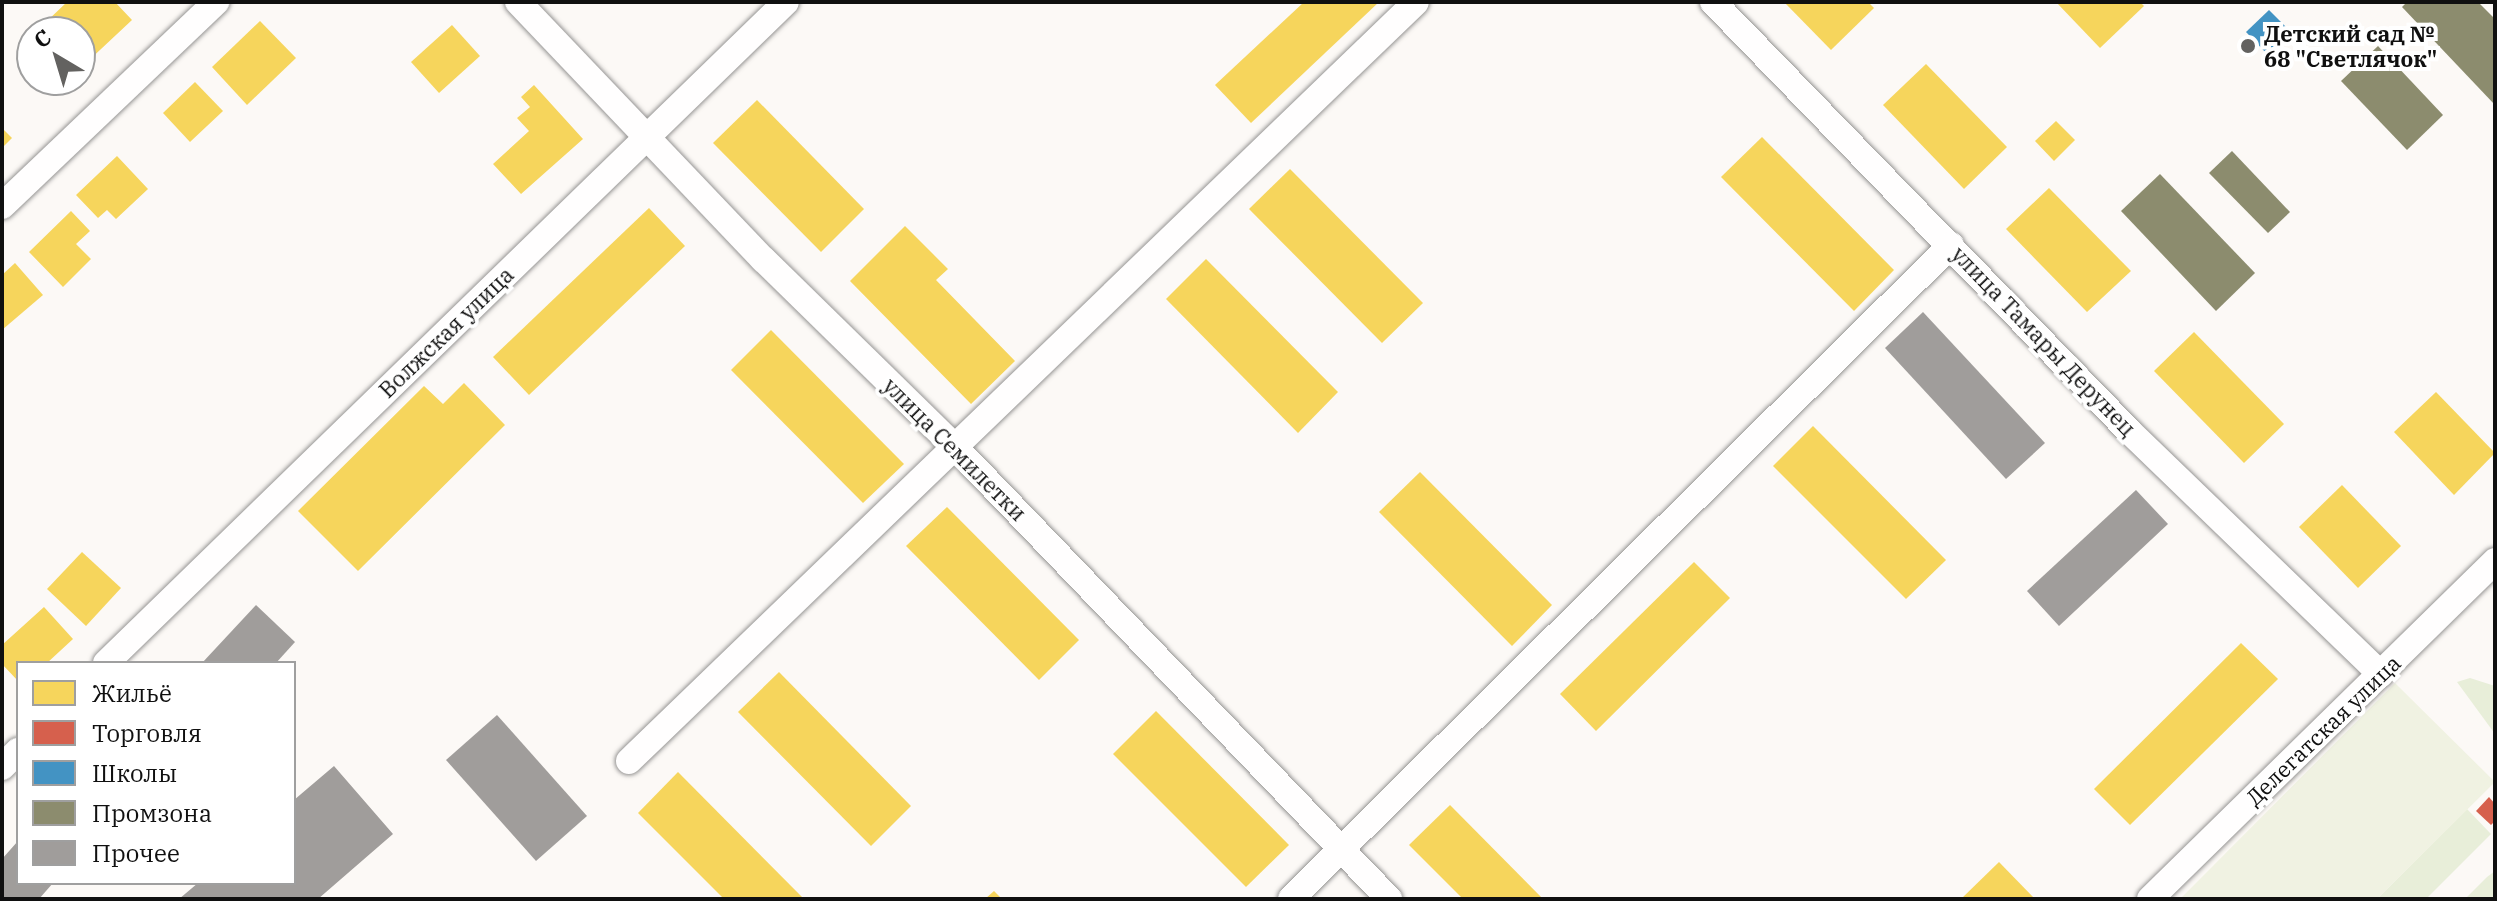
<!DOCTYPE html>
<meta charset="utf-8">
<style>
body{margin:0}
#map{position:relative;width:2497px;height:901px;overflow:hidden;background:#fcf9f6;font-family:"IBM Plex Serif",serif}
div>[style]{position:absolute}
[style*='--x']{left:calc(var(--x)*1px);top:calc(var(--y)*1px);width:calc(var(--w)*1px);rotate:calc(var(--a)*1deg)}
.green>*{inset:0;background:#e8eed9}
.pitch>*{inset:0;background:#f0f2e2}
.homes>*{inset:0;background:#f6d55c}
.shops>*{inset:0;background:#d6604d}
.schools>*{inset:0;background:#4393c3}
.industry>*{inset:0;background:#8c8c6e}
.building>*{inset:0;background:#a09d9b}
.roads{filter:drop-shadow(0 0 2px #969594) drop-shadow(0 0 2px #969594)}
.street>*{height:26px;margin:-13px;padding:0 13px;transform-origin:13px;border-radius:13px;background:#fffefe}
.dots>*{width:22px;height:22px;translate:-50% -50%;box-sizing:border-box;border:4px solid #fff;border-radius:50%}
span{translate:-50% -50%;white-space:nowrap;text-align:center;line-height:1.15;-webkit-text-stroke:8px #fff;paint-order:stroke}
.poi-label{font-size:22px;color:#101010;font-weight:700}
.left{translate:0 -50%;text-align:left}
.street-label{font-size:22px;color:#101010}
.frame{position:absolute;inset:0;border:4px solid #101010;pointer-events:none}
.legend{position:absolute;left:16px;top:661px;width:280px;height:224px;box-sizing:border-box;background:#fff;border:2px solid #9f9f9f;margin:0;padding:10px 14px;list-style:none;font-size:24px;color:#101010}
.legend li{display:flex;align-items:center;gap:16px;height:40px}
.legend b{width:40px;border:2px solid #9f9f9f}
.north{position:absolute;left:16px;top:16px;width:80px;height:80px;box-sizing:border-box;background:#fff;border:2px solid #9f9f9f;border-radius:50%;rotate:322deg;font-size:22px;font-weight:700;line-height:32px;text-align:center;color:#101010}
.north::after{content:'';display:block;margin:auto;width:28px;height:36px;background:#636260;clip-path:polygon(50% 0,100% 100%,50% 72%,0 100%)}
</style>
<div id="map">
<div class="green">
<div style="clip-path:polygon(2470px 678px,2495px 686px,2495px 734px,2457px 682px)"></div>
<div style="clip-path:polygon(2467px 809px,2491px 834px,2426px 899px,2377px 899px)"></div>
<div style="clip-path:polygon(2495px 871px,2495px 899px,2465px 899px,2487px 877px)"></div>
</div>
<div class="pitch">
<div style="clip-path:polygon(2395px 683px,2495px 782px,2377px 899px,2180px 899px)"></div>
</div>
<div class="homes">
<div style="clip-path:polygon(67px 2px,115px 2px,132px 20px,85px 64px,80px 59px,80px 32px,55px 32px,46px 22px)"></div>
<div style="clip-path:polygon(1304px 2px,1379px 2px,1251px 123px,1215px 85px)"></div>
<div style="clip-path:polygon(1784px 2px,1868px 2px,1874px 8px,1831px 50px)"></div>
<div style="clip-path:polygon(2056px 2px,2140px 2px,2144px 6px,2100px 48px)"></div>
<div style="clip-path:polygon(260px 21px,296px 58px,247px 105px,212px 67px)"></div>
<div style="clip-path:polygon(452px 25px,480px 56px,439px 93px,411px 62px)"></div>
<div style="clip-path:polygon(1926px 64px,2007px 147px,1964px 189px,1883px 105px)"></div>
<div style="clip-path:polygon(195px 82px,223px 111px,190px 142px,163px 113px)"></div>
<div style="clip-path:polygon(534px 85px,583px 139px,521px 194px,493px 164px,529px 131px,517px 118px,530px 107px,521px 97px)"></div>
<div style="clip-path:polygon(757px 100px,864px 209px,821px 252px,713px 143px)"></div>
<div style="clip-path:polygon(2056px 121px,2075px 140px,2054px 161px,2035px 141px)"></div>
<div style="clip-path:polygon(2px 128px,12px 138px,2px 148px)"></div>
<div style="clip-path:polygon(1762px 137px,1894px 270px,1854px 311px,1721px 177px)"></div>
<div style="clip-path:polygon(117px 156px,148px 189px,116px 219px,107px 210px,98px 218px,76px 195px)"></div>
<div style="clip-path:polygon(1290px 169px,1423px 303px,1382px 343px,1249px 209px)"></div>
<div style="clip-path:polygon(2049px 188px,2131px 271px,2087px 312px,2006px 229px)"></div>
<div style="clip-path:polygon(649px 208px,685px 246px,529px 395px,493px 357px)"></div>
<div style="clip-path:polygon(71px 211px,90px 231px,76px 244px,91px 259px,63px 287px,29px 252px)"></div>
<div style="clip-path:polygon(905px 226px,948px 269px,936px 280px,1015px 361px,971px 404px,850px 281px)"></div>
<div style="clip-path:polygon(1206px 259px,1338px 392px,1298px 433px,1166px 299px)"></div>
<div style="clip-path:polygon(15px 263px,43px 295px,2px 330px,2px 275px)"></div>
<div style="clip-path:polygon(771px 330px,904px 464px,863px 503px,731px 370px)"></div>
<div style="clip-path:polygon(2194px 332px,2284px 424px,2244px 463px,2154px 371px)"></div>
<div style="clip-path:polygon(464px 383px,505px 425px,358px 571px,298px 511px,424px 386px,443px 404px)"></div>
<div style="clip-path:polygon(2436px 392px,2495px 453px,2454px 495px,2394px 432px)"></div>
<div style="clip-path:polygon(1813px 426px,1946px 560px,1906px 599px,1773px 466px)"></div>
<div style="clip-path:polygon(1420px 472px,1552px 605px,1512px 646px,1379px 512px)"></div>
<div style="clip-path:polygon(2342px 485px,2401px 546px,2358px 588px,2299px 527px)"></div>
<div style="clip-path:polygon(947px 507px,1079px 640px,1039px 680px,906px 546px)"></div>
<div style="clip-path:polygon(82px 552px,121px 588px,86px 626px,47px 589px)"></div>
<div style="clip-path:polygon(1694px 562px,1730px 598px,1596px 731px,1560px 694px)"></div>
<div style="clip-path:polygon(44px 607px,73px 639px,47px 663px,18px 663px,18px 681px,2px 664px,2px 645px)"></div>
<div style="clip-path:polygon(2241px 643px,2278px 679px,2130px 825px,2094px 789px)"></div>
<div style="clip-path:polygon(779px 672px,911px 806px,871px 846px,738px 712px)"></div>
<div style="clip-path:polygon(1156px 711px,1289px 845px,1246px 887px,1113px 754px)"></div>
<div style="clip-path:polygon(678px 772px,804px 899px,724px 899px,638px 813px)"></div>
<div style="clip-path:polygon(1450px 805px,1543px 899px,1463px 899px,1409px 845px)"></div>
<div style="clip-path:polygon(1999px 862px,2035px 899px,1961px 899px)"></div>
<div style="clip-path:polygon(994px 891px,1002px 899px,985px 899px)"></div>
</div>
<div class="shops">
<div style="clip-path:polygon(2489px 797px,2495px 804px,2495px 821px,2491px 825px,2476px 811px)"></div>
</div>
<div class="schools">
<div style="clip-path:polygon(2269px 10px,2292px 33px,2268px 55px,2246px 32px)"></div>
</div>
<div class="industry">
<div style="clip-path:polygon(2407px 2px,2478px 2px,2495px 19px,2495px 105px,2402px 7px)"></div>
<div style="clip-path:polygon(2378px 46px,2443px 115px,2407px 150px,2341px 81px)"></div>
<div style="clip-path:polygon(2232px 151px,2290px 212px,2268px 233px,2209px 173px)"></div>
<div style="clip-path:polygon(2160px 174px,2255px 273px,2216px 311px,2121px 211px)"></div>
</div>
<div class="building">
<div style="clip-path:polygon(1923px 312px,2045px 443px,2006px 479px,1885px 348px)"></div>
<div style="clip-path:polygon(2136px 490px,2168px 524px,2059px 626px,2027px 591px)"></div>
<div style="clip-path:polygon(256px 605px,295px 642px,276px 663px,202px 663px)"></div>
<div style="clip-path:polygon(497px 715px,587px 816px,536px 861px,446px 760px)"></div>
<div style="clip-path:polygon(334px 766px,393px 834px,318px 899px,179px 899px,198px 883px,294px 883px,294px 800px)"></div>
<div style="clip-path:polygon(18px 841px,18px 883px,53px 883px,39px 899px,2px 899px,2px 859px)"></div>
</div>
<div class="roads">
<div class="street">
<div style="--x:518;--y:2;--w:356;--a:46.4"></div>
<div style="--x:764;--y:260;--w:267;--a:44.4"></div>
<div style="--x:955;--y:447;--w:627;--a:46.16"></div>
<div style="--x:1713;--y:2;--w:598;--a:45.88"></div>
<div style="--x:2129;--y:431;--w:350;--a:44"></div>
<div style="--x:2;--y:206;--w:296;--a:-43.6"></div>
<div style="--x:106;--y:663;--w:948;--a:-44.19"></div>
<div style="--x:629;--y:761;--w:1093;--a:-43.96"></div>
<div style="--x:2;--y:767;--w:23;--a:-45"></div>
<div style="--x:1291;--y:899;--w:929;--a:-44.74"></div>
<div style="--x:2150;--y:899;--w:483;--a:-44.4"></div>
</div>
</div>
<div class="dots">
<div style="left:2248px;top:46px;background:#636260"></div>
</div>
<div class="poi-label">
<span class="left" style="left:2264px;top:46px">Детский сад №<br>68 "Светлячок"</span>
</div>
<div class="street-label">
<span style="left:446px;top:332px;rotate:-44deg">Волжская улица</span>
<span style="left:2044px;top:341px;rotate:46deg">улица Тамары Дерунец</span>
<span style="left:955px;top:449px;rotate:45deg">улица Семилетки</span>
<span style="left:2323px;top:730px;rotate:-44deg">Делегатская улица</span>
</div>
<div class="frame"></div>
<ul class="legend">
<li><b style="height:22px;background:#f6d55c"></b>Жильё</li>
<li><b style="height:22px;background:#d6604d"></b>Торговля</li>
<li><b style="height:22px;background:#4393c3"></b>Школы</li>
<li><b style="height:22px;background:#8c8c6e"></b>Промзона</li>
<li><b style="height:22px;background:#a09d9b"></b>Прочее</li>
</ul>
<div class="north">С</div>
</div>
